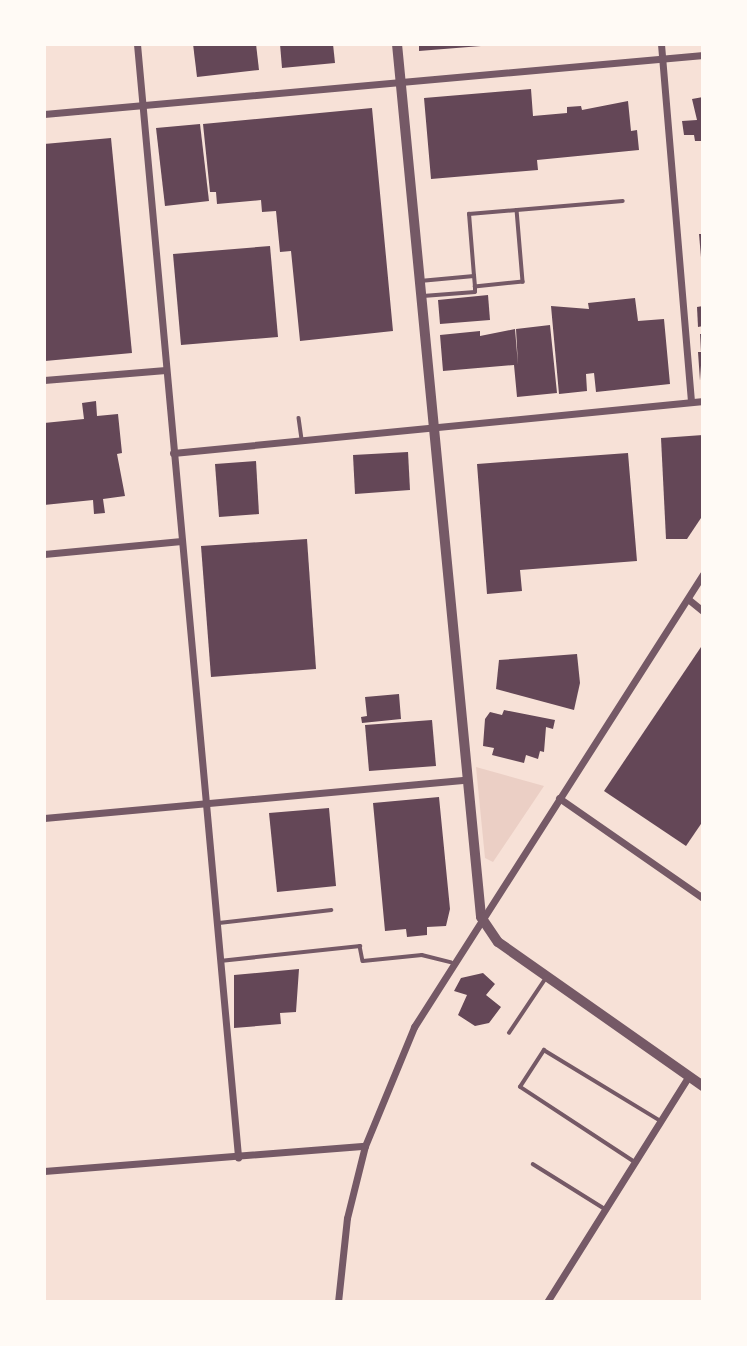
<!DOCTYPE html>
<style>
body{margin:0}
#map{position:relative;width:747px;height:1346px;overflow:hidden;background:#f7e1d7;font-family:Bitter,serif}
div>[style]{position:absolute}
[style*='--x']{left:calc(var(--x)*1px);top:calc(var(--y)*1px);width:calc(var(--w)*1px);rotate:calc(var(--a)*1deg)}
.green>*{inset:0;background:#ebcfc5}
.building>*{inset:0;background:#644757}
.service>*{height:3.5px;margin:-1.75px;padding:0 1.75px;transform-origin:1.75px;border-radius:1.75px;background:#755966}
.minor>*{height:7px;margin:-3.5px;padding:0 3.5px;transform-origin:3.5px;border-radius:3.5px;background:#755966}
.tertiary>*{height:10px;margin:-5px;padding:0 5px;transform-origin:5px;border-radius:5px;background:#755966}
span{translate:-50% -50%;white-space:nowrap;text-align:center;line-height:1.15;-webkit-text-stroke:7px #fffaf5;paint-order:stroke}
.frame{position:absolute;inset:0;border:46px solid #fffaf5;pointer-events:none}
</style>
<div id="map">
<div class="green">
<div style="clip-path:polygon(476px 767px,544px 786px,493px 862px,485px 858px)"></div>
</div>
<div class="building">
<div style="clip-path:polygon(193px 44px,256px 44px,259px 70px,197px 77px)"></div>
<div style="clip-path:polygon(280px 44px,333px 44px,335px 63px,282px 68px)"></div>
<div style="clip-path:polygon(419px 44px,481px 44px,481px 46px,419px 51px)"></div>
<div style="clip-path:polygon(531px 89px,533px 116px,567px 113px,567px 107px,581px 106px,582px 110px,628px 101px,631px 131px,637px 130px,639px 150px,537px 160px,538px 170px,431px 179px,424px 98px)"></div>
<div style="clip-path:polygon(703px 97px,703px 141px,695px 141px,694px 135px,684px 135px,682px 121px,697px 120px,692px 99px)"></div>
<div style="clip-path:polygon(372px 108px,393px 331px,300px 341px,291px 251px,280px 252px,276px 211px,262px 212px,261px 200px,217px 204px,216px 192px,210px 192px,203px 124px)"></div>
<div style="clip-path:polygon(200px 124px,209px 201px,165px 206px,156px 128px)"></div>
<div style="clip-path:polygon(111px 138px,132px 353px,45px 361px,44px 144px)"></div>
<div style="clip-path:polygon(699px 234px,703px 234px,703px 257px,701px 257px)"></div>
<div style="clip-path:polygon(270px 246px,278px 337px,181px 345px,173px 254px)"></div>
<div style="clip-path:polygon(488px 295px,490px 320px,440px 324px,438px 300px)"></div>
<div style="clip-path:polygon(635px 298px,638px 321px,664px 319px,670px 384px,596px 392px,594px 373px,586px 374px,587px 391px,559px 394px,551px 306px,589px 309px,588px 303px)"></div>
<div style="clip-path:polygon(703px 306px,703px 326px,698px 327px,697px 307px)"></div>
<div style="clip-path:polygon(550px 325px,557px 393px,517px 397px,514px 365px,443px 371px,440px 335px,480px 331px,480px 336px,515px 329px,518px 365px,516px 329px)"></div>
<div style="clip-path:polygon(700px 334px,703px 334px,700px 381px,698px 352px,701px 352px)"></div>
<div style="clip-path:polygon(96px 401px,97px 416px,118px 414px,122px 453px,117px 454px,125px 496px,103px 499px,105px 513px,94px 514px,93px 500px,44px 505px,44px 423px,84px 419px,82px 403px)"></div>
<div style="clip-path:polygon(703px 435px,703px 515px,687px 539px,666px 539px,661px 438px)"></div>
<div style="clip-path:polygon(408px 452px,410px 490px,355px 494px,353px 455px)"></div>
<div style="clip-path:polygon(628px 453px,637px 561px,520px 570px,522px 591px,487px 594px,477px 464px)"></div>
<div style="clip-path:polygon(256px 461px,259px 514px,219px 517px,215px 464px)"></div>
<div style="clip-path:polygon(307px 539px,316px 669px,211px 677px,201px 546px)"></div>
<div style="clip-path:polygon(703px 644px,703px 821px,686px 846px,604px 791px)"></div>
<div style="clip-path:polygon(577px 654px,580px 683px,574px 710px,496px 689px,499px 660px)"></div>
<div style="clip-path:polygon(399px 694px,401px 719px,362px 723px,361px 717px,367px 716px,365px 697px)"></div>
<div style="clip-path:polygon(504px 710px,555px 720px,553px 729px,546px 727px,544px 752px,540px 751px,538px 759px,526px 755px,524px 763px,492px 755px,494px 748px,483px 746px,485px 719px,490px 712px,502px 715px)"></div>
<div style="clip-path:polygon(432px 720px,436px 766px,369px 771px,365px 725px)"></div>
<div style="clip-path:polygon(439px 797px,450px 909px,446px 926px,427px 927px,427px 935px,407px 937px,406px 929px,385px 931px,373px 803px)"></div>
<div style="clip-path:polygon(329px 808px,336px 886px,277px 892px,269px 813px)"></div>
<div style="clip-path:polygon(299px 969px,296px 1012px,280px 1013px,281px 1024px,234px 1028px,234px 975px)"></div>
<div style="clip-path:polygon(483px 973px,495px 984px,486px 995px,501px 1007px,489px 1023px,475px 1026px,458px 1015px,467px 995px,454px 991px,461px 978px)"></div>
</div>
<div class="service">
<div style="--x:517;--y:210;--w:106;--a:-4.9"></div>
<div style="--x:420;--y:281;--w:54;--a:-5.3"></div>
<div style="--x:423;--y:296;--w:52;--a:-4.4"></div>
<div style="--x:475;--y:292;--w:5;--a:-90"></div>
<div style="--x:475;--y:287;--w:11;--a:-95"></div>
<div style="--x:474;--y:276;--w:62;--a:-94.6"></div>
<div style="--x:469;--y:214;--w:48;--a:-4.8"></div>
<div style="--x:517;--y:210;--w:72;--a:85.2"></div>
<div style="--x:523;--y:282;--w:48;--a:174.1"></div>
<div style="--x:299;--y:418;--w:22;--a:82"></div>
<div style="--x:219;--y:923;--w:113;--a:-6.6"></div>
<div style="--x:220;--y:961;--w:141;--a:-6.1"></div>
<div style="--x:360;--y:946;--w:15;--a:79"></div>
<div style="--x:363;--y:961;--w:59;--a:-5.8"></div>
<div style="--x:422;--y:955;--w:30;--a:14"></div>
<div style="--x:509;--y:1033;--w:66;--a:-56.1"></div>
<div style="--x:634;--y:1162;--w:136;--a:-146.7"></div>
<div style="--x:520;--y:1087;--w:44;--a:-57"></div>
<div style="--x:544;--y:1050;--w:137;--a:31.3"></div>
<div style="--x:533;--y:1164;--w:85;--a:32"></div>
</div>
<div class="minor">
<div style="--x:137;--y:44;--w:1118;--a:84.81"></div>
<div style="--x:661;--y:44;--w:359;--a:85.2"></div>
<div style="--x:44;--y:114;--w:662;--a:-5.12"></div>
<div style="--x:44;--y:380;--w:122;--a:-4.7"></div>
<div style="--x:173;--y:453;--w:533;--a:-5.6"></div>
<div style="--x:44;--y:554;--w:138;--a:-5.4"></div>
<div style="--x:688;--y:599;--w:19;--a:39"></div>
<div style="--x:559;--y:798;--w:175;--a:34.8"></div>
<div style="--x:44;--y:818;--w:423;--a:-5.2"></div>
<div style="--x:44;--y:1171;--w:322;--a:-4.5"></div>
<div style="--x:338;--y:1302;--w:84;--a:-83.9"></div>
<div style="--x:347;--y:1218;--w:74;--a:-76"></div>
<div style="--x:365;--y:1146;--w:129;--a:-67.6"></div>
<div style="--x:414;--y:1027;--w:537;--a:-57.46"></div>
<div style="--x:547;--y:1302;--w:267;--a:-57.9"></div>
</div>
<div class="tertiary">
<div style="--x:397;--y:44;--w:877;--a:84.5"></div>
<div style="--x:481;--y:917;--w:30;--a:56"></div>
<div style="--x:498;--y:942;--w:251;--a:35.1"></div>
</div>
<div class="frame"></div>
</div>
